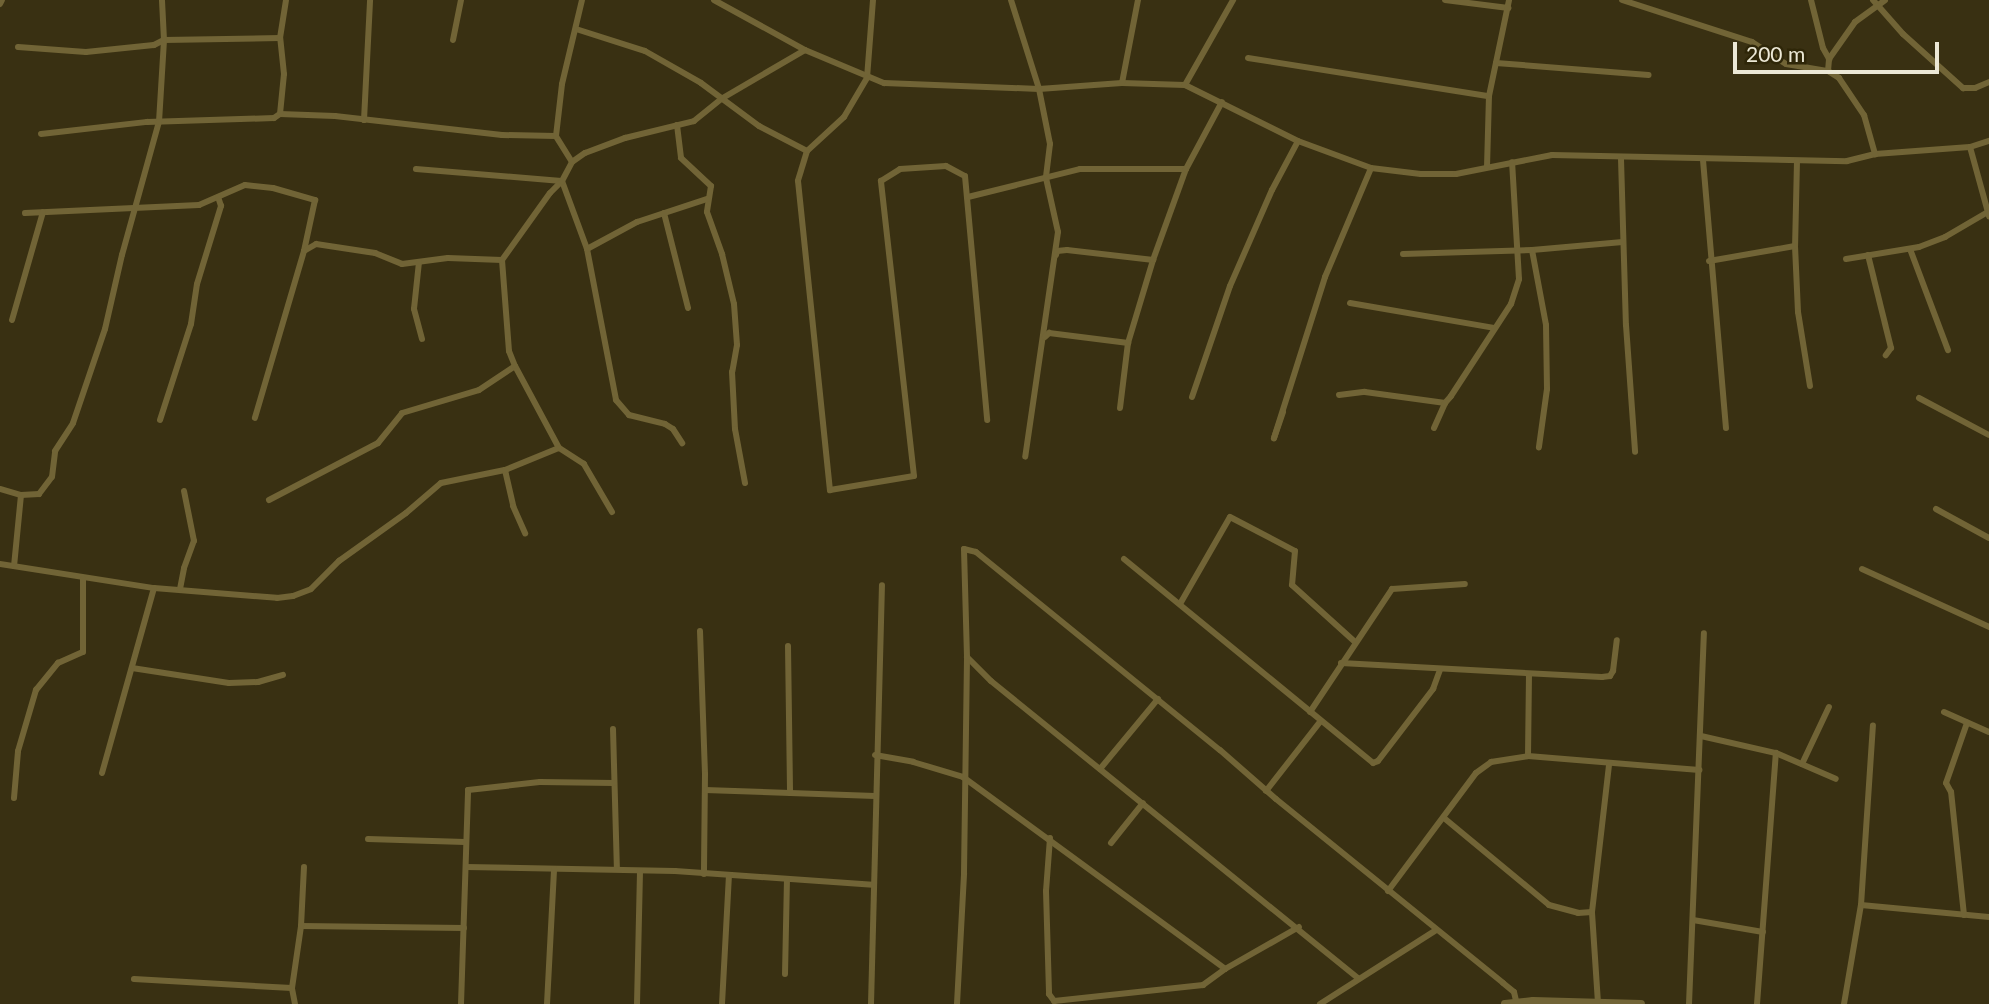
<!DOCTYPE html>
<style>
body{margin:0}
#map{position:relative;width:1989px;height:1004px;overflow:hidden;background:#393012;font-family:Lato,sans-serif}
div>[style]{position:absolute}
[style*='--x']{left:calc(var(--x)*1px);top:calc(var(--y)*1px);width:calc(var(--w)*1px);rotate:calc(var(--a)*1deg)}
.minor>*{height:6px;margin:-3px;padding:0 3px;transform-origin:3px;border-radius:3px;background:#716436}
.tertiary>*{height:8px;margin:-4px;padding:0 4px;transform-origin:4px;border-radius:4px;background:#716436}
span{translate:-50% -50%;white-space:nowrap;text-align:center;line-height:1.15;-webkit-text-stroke:5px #2e2608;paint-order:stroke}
.scale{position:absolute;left:1733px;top:42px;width:206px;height:32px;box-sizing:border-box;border:4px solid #ece8d6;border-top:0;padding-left:9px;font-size:21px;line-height:24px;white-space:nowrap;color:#ece8d6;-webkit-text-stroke:5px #2e2608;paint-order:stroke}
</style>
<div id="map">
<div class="minor">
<div style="--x:714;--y:0;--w:104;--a:28.8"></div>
<div style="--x:805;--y:50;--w:86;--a:22.7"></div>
<div style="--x:884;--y:83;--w:155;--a:2.2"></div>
<div style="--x:1039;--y:89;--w:83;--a:-4.1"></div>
<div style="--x:1122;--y:83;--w:63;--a:1.8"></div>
<div style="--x:1185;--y:85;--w:126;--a:26.4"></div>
<div style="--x:1298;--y:141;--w:78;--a:20.3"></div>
<div style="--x:1371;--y:168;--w:50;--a:6.8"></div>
<div style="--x:1421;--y:174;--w:35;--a:0"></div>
<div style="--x:1456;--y:174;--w:98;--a:-11.2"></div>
<div style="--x:1552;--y:155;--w:295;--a:1.2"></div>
<div style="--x:1847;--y:161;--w:29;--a:-14"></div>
<div style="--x:1875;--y:154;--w:95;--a:-4.2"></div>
<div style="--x:1970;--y:147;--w:20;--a:-18"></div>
<div style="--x:873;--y:0;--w:78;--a:94.4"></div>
<div style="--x:867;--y:78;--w:45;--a:120.5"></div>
<div style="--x:844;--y:117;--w:50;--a:137.4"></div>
<div style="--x:807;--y:151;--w:31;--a:107"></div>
<div style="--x:798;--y:181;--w:311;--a:84.1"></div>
<div style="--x:830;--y:490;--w:85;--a:-9.5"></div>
<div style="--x:914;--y:476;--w:297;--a:-96.4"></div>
<div style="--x:881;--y:181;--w:22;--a:-32"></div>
<div style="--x:900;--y:169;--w:46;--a:-3.7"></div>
<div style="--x:946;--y:166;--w:21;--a:28"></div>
<div style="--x:965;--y:176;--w:245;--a:84.8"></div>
<div style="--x:1011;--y:0;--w:93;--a:72.5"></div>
<div style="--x:1039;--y:89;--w:56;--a:78.7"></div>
<div style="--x:1050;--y:144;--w:34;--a:97"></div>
<div style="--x:1046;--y:178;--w:55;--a:77.5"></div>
<div style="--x:1058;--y:232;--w:227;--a:98.3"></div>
<div style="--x:1445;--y:0;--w:64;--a:7.2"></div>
<div style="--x:1622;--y:0;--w:137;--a:17.9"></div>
<div style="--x:1752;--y:42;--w:40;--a:32.9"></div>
<div style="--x:1786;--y:64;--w:43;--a:9.5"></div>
<div style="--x:1828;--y:71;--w:13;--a:32"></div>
<div style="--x:1839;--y:78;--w:45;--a:56"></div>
<div style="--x:1864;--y:115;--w:41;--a:74.2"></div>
<div style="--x:1811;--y:0;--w:49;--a:76"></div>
<div style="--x:1823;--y:48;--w:13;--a:61"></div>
<div style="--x:1873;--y:0;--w:45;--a:48.6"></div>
<div style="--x:1903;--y:34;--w:81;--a:42"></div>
<div style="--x:1963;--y:88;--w:12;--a:0"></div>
<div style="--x:1975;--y:88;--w:15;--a:-23"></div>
<div style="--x:0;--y:4;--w:4;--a:-63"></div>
<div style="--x:576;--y:29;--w:72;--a:17.7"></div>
<div style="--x:645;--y:51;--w:64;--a:29.7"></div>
<div style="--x:701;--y:83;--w:72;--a:36.6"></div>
<div style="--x:759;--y:126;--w:54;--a:27.5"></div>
<div style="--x:453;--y:40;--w:41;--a:-78.7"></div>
<div style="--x:18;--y:47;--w:68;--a:4.2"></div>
<div style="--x:86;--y:52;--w:68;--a:-5.9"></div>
<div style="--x:154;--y:45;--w:11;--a:-27"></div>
<div style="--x:164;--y:40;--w:116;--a:-1"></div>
<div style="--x:1248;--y:58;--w:244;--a:9"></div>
<div style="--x:1496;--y:63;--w:153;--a:4.5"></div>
<div style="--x:1828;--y:71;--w:12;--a:-85"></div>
<div style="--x:1829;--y:59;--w:45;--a:-54.9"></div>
<div style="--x:1855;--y:22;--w:37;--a:-36"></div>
<div style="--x:1122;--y:83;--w:85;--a:-79.1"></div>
<div style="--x:1185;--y:85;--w:98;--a:-60.5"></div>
<div style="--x:280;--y:114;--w:55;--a:2.1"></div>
<div style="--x:335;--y:116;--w:168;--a:6.5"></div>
<div style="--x:502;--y:135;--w:54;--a:1.1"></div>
<div style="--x:364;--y:120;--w:120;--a:-87.1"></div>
<div style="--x:677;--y:125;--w:33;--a:83"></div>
<div style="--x:681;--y:158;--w:41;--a:43"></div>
<div style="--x:711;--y:186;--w:26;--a:99"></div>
<div style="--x:707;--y:212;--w:45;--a:70.3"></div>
<div style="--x:722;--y:254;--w:51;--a:76.5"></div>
<div style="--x:734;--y:304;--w:41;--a:85.8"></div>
<div style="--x:737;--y:345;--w:27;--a:100"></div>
<div style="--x:732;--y:372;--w:57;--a:87"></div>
<div style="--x:735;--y:429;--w:55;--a:79.5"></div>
<div style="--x:41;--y:134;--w:107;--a:-6.5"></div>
<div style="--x:147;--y:122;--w:127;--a:-1.8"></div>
<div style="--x:274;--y:118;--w:7;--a:-34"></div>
<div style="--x:280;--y:114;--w:40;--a:-84.3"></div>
<div style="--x:284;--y:74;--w:36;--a:-96"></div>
<div style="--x:280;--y:38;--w:38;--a:-81"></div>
<div style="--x:1970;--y:147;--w:72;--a:74.6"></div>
<div style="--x:1621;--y:159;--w:166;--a:88.3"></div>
<div style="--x:1626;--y:325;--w:127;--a:85.9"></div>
<div style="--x:1703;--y:160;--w:269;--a:85.1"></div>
<div style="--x:1797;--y:161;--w:85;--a:91.3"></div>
<div style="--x:1795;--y:246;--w:66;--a:87.4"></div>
<div style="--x:1798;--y:312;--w:75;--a:80.8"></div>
<div style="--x:572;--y:162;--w:31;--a:-122"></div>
<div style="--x:556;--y:136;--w:52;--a:-83.4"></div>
<div style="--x:562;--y:84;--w:86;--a:-76.6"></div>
<div style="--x:1487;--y:167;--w:71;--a:-88.4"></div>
<div style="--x:1489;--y:96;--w:98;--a:-78.2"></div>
<div style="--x:416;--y:169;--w:146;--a:4.7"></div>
<div style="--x:562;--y:181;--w:72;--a:69.8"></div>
<div style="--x:587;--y:249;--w:154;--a:79.1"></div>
<div style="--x:616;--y:400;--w:20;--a:49"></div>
<div style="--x:629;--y:415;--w:37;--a:14"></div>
<div style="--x:665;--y:424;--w:9;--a:32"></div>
<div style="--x:673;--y:429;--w:17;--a:57"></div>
<div style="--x:968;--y:197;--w:115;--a:-14"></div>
<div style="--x:1080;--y:169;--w:106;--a:0"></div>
<div style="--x:25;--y:213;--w:174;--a:-2.6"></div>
<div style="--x:199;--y:205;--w:50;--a:-23.5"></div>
<div style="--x:245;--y:185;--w:28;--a:6"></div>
<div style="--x:273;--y:188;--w:44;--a:15.9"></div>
<div style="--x:315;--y:200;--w:52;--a:102.2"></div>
<div style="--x:304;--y:251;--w:174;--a:106.4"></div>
<div style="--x:664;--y:213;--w:98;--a:75.8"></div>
<div style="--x:587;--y:249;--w:57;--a:-28.4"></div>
<div style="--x:637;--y:222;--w:74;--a:-18.2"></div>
<div style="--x:1910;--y:249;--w:108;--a:69.4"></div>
<div style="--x:1532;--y:250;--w:91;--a:-5"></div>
<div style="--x:304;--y:251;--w:14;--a:-30"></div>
<div style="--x:316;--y:244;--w:60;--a:8.7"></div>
<div style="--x:375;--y:253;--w:29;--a:22"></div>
<div style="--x:402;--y:264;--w:46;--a:-7.4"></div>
<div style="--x:448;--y:258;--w:54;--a:2.1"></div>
<div style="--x:1403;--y:254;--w:129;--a:-1.8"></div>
<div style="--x:1532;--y:250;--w:76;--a:79.4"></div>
<div style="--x:1546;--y:325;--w:64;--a:89.1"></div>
<div style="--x:1547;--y:389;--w:59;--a:97.9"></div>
<div style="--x:1056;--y:255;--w:4;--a:-76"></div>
<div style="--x:1057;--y:251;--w:10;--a:-6"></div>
<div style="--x:1067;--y:250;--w:87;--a:6.6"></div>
<div style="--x:1868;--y:255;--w:96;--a:76.1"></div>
<div style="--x:1891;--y:348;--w:9;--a:126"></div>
<div style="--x:1846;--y:259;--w:74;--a:-9.3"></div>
<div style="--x:1919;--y:247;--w:28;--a:-21"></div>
<div style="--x:1945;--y:237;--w:48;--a:-30.3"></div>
<div style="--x:1709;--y:261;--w:87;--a:-9.9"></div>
<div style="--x:419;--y:262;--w:47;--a:96.1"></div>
<div style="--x:414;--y:309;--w:31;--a:75"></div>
<div style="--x:1350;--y:303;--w:146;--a:9.8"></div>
<div style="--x:12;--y:320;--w:112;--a:-74"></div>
<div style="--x:1045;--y:337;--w:6;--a:-45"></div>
<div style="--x:1049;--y:333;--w:80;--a:7.2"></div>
<div style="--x:1339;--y:395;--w:26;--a:-7"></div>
<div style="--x:1365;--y:392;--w:81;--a:7.8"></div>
<div style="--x:1445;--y:403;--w:9;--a:-49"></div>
<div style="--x:1451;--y:396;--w:110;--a:-56.9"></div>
<div style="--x:1511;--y:304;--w:26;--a:-72"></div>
<div style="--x:1519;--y:279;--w:117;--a:-93.4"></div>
<div style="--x:1192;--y:397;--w:117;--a:-71.1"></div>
<div style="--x:1230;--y:286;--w:105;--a:-66.4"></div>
<div style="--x:1272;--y:190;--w:55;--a:-62"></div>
<div style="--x:1919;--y:398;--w:79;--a:27.9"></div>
<div style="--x:1120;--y:408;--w:65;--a:-83"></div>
<div style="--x:1128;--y:343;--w:87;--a:-73.2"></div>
<div style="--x:1153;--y:260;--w:97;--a:-70.1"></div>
<div style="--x:1186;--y:169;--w:76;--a:-61.8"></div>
<div style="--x:1283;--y:412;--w:28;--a:109"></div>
<div style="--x:1274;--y:438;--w:169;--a:-72.4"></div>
<div style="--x:1325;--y:277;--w:118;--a:-67.1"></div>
<div style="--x:160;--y:420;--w:101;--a:-72.1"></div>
<div style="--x:191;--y:324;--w:40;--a:-81.5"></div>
<div style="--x:197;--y:284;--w:82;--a:-72.9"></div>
<div style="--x:221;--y:206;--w:9;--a:-108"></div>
<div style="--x:1434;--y:428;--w:27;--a:-66"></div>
<div style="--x:505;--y:470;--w:37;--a:77"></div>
<div style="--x:513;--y:506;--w:30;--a:66"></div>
<div style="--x:0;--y:489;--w:22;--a:16"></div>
<div style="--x:21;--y:495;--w:71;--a:95.6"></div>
<div style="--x:21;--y:495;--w:18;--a:-3"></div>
<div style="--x:39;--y:494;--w:21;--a:-53"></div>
<div style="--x:52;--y:477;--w:26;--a:-83"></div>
<div style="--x:55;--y:451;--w:33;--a:-57"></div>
<div style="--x:73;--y:423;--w:99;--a:-71.2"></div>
<div style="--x:105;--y:329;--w:76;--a:-77.1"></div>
<div style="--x:122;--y:255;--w:138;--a:-74.5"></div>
<div style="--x:159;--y:122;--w:82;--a:-86.5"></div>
<div style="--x:164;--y:40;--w:40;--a:-92.9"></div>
<div style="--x:269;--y:500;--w:123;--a:-27.6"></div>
<div style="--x:378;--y:443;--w:38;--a:-51"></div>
<div style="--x:402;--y:413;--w:80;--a:-16.6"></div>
<div style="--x:479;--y:390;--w:43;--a:-33.7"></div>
<div style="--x:1936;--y:509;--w:60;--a:28.7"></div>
<div style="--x:612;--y:512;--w:56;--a:-120.3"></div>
<div style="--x:584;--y:464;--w:30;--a:-147"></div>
<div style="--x:559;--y:448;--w:93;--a:-118.2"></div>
<div style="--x:515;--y:366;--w:16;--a:-112"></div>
<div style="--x:509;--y:351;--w:91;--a:-94.4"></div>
<div style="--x:502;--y:260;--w:82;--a:-54.4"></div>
<div style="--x:550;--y:193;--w:17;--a:-45"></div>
<div style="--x:562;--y:181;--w:21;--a:-62"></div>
<div style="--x:572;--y:162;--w:16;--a:-35"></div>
<div style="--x:585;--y:153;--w:43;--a:-20.6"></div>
<div style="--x:625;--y:138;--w:71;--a:-13.8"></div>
<div style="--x:694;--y:121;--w:35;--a:-39"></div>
<div style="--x:721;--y:99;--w:97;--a:-30.3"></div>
<div style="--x:1124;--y:559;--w:322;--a:39.3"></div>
<div style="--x:1373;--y:763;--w:5;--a:-22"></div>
<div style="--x:1378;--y:761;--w:91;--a:-52.6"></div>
<div style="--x:1433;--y:689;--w:20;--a:-70"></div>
<div style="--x:0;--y:564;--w:156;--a:8.9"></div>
<div style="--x:154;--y:588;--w:123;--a:4.6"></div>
<div style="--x:277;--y:598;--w:16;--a:-7"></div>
<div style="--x:293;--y:596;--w:19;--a:-21"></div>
<div style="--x:311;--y:589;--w:40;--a:-45"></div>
<div style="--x:339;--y:561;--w:82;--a:-35.6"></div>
<div style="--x:406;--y:513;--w:46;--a:-40.6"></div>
<div style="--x:441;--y:483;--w:65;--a:-11.5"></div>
<div style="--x:505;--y:470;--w:58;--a:-22.2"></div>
<div style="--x:1862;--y:569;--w:140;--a:24.5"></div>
<div style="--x:180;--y:589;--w:21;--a:-79"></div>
<div style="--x:184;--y:568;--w:29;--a:-70"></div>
<div style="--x:194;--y:541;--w:51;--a:-101.3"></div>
<div style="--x:1180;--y:604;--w:100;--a:-60.1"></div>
<div style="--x:1230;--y:517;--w:73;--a:27.6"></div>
<div style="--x:1295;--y:551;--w:34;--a:95"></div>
<div style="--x:1292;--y:585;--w:85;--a:42.1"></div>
<div style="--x:700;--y:631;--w:143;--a:88"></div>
<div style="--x:705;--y:774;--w:100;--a:90.6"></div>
<div style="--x:788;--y:646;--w:147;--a:89.2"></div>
<div style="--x:967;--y:657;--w:34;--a:45"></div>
<div style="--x:991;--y:681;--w:472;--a:39"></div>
<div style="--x:1341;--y:663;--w:261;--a:3.1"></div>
<div style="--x:1602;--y:677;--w:8;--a:-7"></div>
<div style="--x:1610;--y:676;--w:6;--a:-59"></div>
<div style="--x:1613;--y:671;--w:31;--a:-83"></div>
<div style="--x:132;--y:668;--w:98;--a:8.8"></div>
<div style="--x:229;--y:683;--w:29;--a:-2"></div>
<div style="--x:258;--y:682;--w:26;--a:-16"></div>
<div style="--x:1310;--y:712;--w:148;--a:-56.3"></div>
<div style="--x:1392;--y:589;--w:73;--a:-3.9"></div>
<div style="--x:1944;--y:712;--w:49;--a:24"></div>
<div style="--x:613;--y:729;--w:140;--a:88.4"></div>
<div style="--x:1701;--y:736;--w:77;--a:12.8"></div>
<div style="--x:1776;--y:753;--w:65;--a:23.4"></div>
<div style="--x:875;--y:755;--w:39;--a:10"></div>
<div style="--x:913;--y:762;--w:52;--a:16.7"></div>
<div style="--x:963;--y:777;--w:325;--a:36.2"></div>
<div style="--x:1528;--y:756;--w:81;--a:-89.3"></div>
<div style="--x:1802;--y:764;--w:63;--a:-64.7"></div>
<div style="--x:1100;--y:769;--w:91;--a:-50.4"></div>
<div style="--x:102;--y:773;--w:192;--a:-74.3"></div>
<div style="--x:705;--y:790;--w:170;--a:2"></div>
<div style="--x:1266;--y:791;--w:88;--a:-52"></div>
<div style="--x:14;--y:798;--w:47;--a:-85.1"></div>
<div style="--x:18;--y:751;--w:64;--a:-73.6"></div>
<div style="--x:36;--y:690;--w:35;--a:-51"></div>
<div style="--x:58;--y:663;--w:27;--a:-24"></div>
<div style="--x:83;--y:652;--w:73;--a:-90"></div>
<div style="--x:1444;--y:818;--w:136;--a:39.6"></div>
<div style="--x:1549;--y:905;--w:30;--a:15"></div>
<div style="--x:1578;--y:913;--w:14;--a:-4"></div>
<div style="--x:1050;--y:838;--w:53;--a:94.3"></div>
<div style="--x:1046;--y:891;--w:103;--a:88.3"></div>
<div style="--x:1049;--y:994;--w:9;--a:54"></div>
<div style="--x:1054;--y:1001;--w:150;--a:-6.1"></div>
<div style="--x:1203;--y:985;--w:27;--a:-36"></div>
<div style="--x:1225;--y:969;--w:85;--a:-29.6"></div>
<div style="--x:368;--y:839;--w:97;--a:1.8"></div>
<div style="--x:1111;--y:843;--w:51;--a:-51.3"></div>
<div style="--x:466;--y:867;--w:209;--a:1.1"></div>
<div style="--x:675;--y:871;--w:198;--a:4"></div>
<div style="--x:1388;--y:891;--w:147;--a:-53.3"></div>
<div style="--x:1476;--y:773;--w:19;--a:-36"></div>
<div style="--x:1491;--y:762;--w:37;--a:-9"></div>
<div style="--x:1528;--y:756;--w:172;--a:4.7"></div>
<div style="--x:1861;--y:905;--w:129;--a:5.4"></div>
<div style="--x:1964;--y:915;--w:124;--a:-96"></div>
<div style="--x:1951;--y:792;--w:10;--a:-119"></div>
<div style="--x:1946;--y:783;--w:64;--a:-70.7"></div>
<div style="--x:1693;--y:920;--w:71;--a:9.7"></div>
<div style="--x:301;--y:926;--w:163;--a:0.7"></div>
<div style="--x:785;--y:974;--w:94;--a:-88.8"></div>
<div style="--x:134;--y:979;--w:158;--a:3.3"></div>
<div style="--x:1598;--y:1003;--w:91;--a:-93.8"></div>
<div style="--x:1592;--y:912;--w:149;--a:-83.4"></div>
<div style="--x:295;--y:1004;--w:16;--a:-101"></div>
<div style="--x:292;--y:988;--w:63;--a:-81.7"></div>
<div style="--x:301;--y:926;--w:59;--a:-87.1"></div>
<div style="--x:461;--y:1004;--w:214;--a:-88.1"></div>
<div style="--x:468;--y:790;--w:72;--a:-6.3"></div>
<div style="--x:540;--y:782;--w:74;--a:0.8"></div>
<div style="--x:547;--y:1004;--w:135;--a:-87"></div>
<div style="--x:637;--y:1004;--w:133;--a:-88.7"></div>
<div style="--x:722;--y:1004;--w:128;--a:-86.9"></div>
<div style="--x:871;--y:1004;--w:419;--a:-88.5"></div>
<div style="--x:957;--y:1004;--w:131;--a:-86.9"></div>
<div style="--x:964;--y:873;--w:216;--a:-89.2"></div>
<div style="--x:967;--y:657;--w:108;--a:-91.6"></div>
<div style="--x:964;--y:549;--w:12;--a:14"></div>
<div style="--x:976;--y:552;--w:314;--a:39.1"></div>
<div style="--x:1220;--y:750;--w:74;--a:41.2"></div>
<div style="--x:1276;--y:799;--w:292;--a:39"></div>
<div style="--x:1503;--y:983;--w:14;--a:39"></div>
<div style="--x:1514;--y:992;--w:9;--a:77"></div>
<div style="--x:1320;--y:1004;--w:138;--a:-32.5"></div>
<div style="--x:1689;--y:1004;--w:371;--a:-87.7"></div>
<div style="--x:1757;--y:1004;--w:252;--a:-85.7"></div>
<div style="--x:1844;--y:1004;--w:100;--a:-80.3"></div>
<div style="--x:1861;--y:905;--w:180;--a:-86.2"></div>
</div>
<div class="tertiary">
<div style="--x:1505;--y:1004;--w:28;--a:-6"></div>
<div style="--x:1533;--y:1001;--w:108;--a:1.6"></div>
</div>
<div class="scale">200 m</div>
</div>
